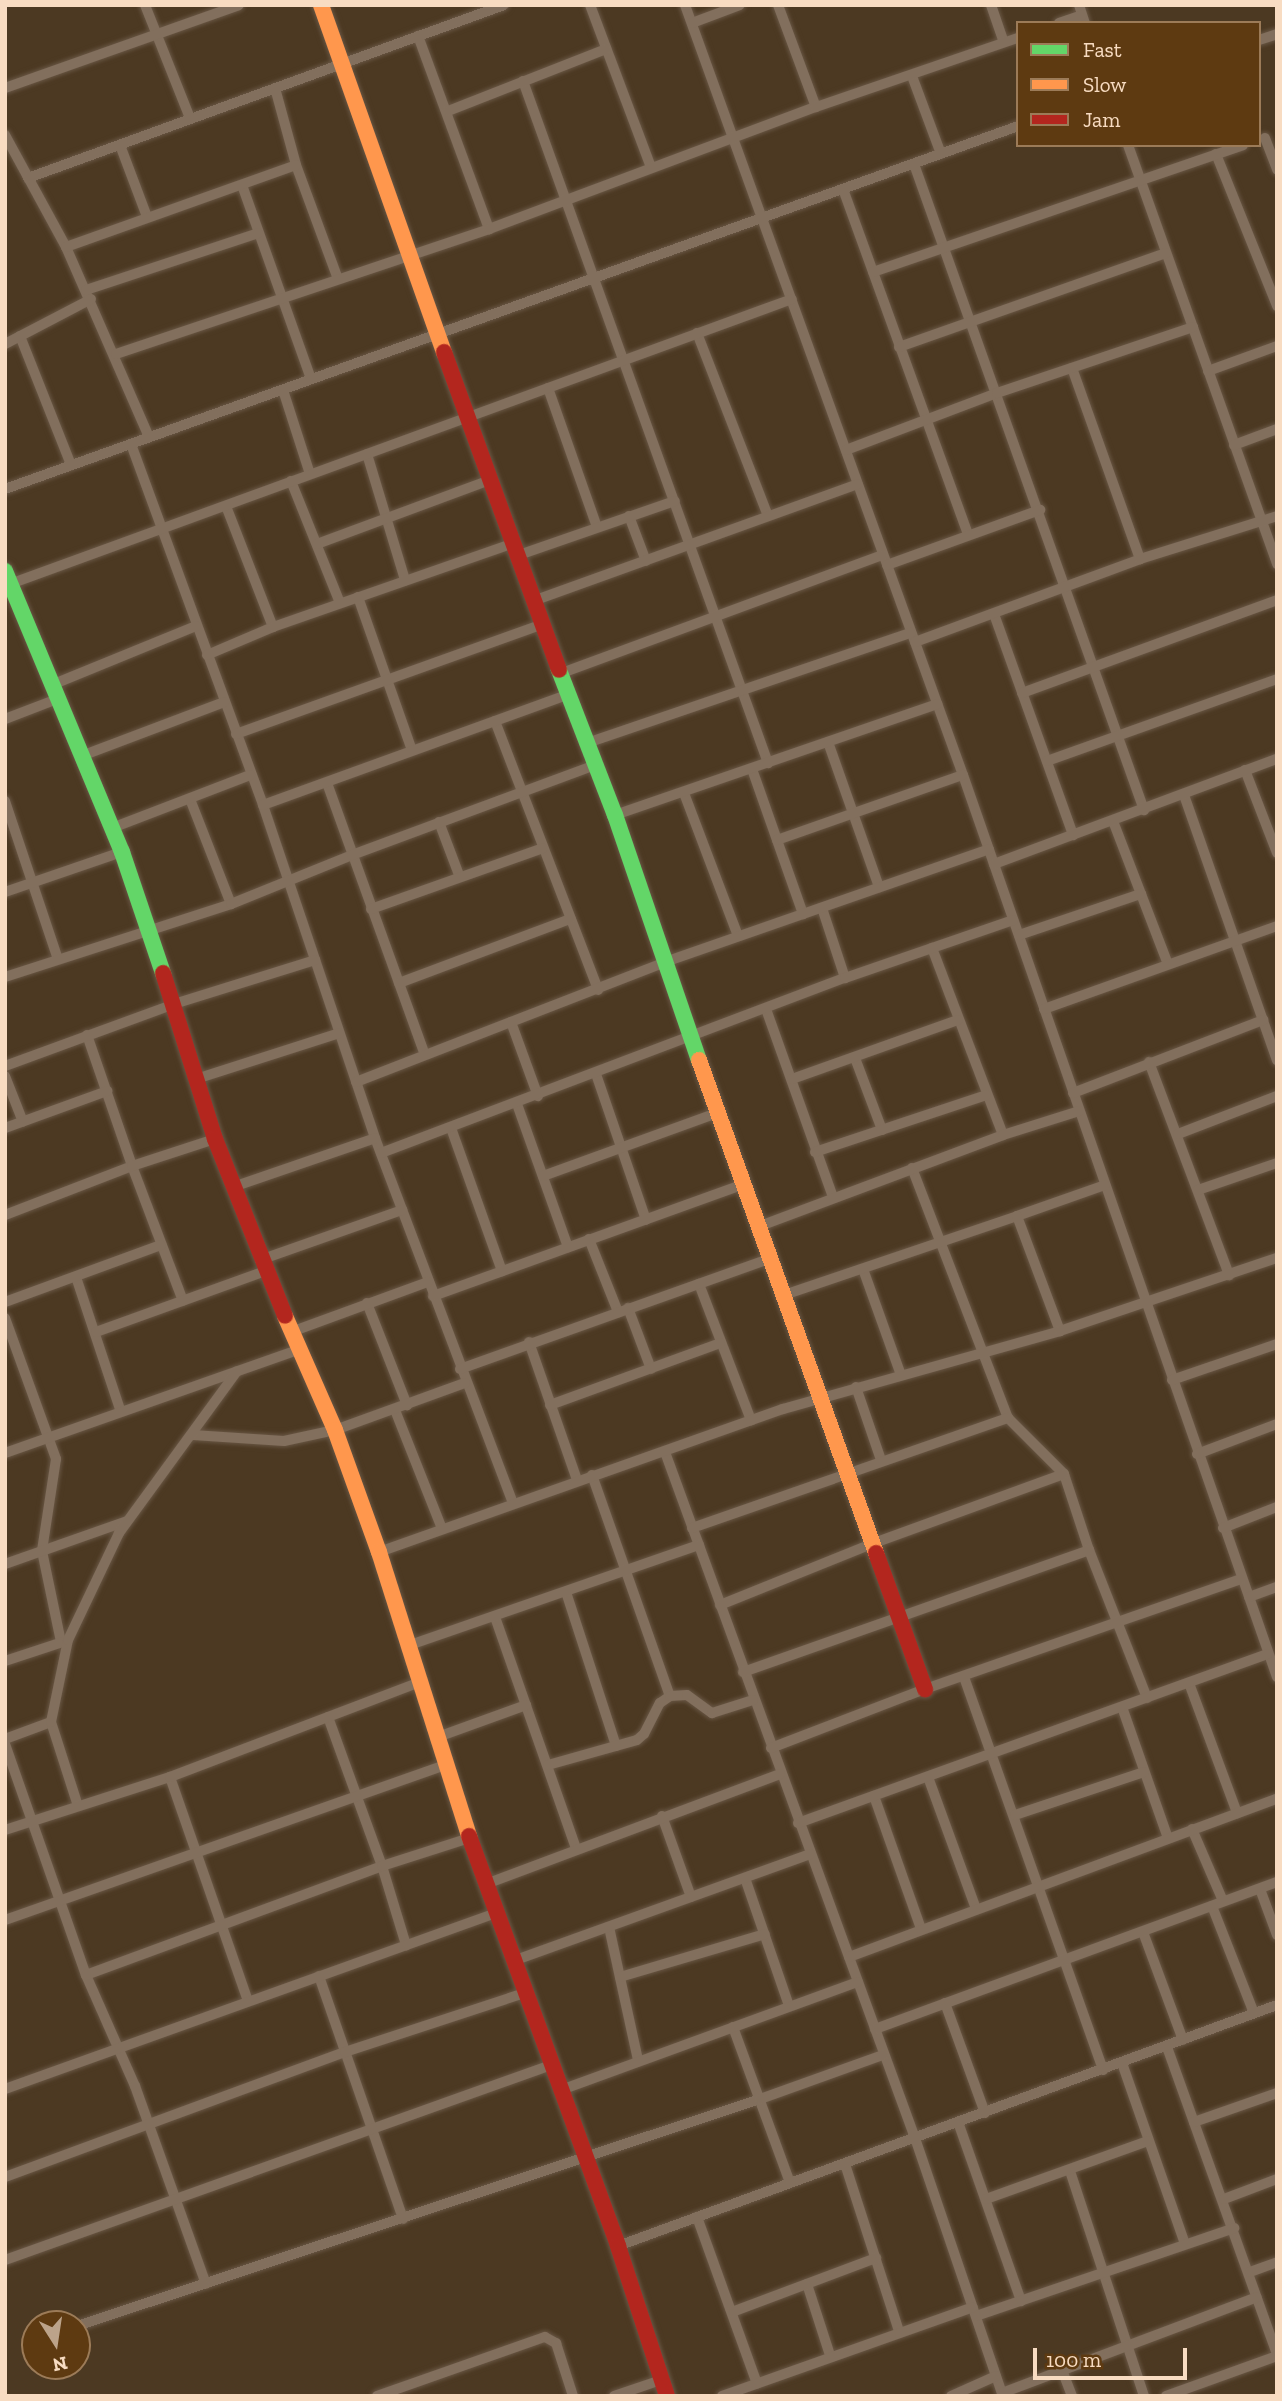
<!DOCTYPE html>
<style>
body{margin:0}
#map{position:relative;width:1282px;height:2401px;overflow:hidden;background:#4c3922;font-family:"Zilla Slab",serif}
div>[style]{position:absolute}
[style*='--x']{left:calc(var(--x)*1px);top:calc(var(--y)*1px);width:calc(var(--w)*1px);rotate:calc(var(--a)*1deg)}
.roads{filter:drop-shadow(0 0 2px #685644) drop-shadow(0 0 2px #685644)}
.street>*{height:10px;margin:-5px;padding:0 5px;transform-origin:5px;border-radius:5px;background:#826f5d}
.fast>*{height:16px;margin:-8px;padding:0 8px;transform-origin:8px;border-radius:8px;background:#63d668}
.slow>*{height:16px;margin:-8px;padding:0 8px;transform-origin:8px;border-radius:8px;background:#ff974d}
.jam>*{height:16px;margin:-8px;padding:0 8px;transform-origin:8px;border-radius:8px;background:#b3261e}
span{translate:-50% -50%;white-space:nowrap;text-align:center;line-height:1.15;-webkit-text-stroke:5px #5e3a11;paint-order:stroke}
.frame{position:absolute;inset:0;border:7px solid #f8dcc2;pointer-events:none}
.legend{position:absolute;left:1016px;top:21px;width:245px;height:126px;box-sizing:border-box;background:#5e3a11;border:2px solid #9c7b58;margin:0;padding:9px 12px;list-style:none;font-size:21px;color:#f8dcc2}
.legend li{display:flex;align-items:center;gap:14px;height:35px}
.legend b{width:35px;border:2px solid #9c7b58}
.north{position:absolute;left:21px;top:2310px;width:70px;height:70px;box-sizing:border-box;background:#5e3a11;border:2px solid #9c7b58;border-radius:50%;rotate:168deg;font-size:19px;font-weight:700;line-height:28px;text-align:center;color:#f8dcc2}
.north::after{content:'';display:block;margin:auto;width:24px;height:32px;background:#bca38a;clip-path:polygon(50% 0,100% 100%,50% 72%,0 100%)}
.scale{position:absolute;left:1033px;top:2348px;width:154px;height:32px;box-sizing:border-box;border:4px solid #f8dcc2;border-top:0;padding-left:9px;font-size:21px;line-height:24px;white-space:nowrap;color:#f8dcc2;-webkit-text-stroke:5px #5e3a11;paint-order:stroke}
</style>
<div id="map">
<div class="roads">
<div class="street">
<div style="--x:145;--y:5;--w:122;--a:68.3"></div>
<div style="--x:590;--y:5;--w:173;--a:69.4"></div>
<div style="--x:685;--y:5;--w:819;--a:70.15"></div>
<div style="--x:963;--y:775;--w:955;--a:70.81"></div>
<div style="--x:778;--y:5;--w:109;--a:69.6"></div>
<div style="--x:991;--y:5;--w:39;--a:71"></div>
<div style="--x:1079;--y:5;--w:19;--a:72"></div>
<div style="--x:692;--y:23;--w:51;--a:-20.6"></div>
<div style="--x:1059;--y:23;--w:24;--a:-19"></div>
<div style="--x:418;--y:36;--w:206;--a:69.8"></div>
<div style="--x:1259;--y:40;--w:19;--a:-18"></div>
<div style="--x:912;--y:76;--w:83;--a:69.6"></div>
<div style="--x:523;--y:81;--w:725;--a:70.24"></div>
<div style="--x:5;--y:88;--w:248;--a:-19.5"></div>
<div style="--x:275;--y:88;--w:80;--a:74.7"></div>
<div style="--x:296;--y:165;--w:121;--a:69.8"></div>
<div style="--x:448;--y:111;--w:170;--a:-21.4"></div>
<div style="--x:5;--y:135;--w:128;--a:61.4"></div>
<div style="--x:66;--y:247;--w:207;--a:66.4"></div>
<div style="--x:1265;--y:138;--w:34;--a:69"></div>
<div style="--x:120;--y:145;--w:77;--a:69.4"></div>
<div style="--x:1128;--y:145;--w:445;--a:70.4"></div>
<div style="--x:1216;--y:154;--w:164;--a:68.1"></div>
<div style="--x:914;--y:164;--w:686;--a:70.4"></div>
<div style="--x:28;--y:178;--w:506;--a:-19.97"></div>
<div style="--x:242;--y:185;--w:206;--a:70.4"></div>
<div style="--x:843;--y:189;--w:368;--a:70.1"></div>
<div style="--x:66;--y:247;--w:244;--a:-19.6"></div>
<div style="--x:873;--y:272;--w:391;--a:-18.9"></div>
<div style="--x:86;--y:290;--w:181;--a:-18.3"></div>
<div style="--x:697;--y:333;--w:196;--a:68.8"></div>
<div style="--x:20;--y:336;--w:139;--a:68.4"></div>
<div style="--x:5;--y:344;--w:97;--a:-27.6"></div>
<div style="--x:899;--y:347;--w:283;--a:-19.4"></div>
<div style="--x:116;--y:354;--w:393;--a:-18.5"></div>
<div style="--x:489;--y:229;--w:349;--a:-20.5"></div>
<div style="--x:816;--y:107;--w:213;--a:-18.9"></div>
<div style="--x:1072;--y:368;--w:203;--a:70.4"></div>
<div style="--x:1208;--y:371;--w:73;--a:-19.9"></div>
<div style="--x:548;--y:388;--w:147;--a:70.6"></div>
<div style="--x:283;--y:390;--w:88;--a:72.2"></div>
<div style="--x:131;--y:444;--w:384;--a:69.9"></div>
<div style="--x:263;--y:805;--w:351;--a:71.4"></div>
<div style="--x:375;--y:1138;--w:391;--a:69.3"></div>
<div style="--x:1234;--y:445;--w:46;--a:-20.4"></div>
<div style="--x:846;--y:450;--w:161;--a:-20.7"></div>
<div style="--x:997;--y:393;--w:207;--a:-18.6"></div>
<div style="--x:367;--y:454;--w:132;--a:73.2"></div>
<div style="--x:291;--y:481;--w:131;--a:68.1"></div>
<div style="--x:5;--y:489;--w:1076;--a:-19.71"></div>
<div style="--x:226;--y:506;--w:130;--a:68.8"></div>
<div style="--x:629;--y:516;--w:48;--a:69.3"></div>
<div style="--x:317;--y:544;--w:184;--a:-20.3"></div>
<div style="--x:516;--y:556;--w:168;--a:-19.1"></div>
<div style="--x:887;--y:565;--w:163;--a:-19.8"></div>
<div style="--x:10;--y:584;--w:832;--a:-20.02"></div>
<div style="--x:358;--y:597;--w:162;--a:70.6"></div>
<div style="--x:533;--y:601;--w:345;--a:-19.8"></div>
<div style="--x:994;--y:614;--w:235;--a:70.3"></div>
<div style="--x:915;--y:642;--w:240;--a:-20.2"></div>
<div style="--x:1140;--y:559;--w:144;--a:-17.4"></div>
<div style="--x:207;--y:655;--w:72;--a:-23"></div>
<div style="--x:273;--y:627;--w:253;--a:-19.2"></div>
<div style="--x:559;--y:674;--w:345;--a:-20.2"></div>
<div style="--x:54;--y:684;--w:153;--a:-22.2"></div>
<div style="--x:1022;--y:693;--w:271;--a:-20"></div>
<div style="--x:5;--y:719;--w:59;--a:-20.9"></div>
<div style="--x:495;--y:721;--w:288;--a:69"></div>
<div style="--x:236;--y:734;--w:324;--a:-19.7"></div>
<div style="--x:828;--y:742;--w:154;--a:70.6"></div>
<div style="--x:587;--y:743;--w:342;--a:-18.8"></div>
<div style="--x:84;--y:755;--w:150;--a:-20.7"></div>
<div style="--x:1047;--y:761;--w:244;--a:-19.6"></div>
<div style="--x:752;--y:769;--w:154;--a:70.6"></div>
<div style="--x:1245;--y:770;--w:89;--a:68.9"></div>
<div style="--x:327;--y:783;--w:287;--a:70.2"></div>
<div style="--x:684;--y:793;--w:153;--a:69.3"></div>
<div style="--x:1184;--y:795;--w:281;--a:70.7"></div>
<div style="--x:190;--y:799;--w:113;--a:68.7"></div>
<div style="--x:5;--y:801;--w:167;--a:71.5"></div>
<div style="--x:263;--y:805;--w:323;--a:-19.9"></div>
<div style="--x:615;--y:815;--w:341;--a:-19"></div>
<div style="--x:1113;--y:821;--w:153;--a:69"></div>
<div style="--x:439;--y:822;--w:57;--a:69.3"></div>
<div style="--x:112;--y:828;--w:148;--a:-21"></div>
<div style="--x:777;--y:840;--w:197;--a:-19.3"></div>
<div style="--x:994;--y:864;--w:302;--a:-20.4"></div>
<div style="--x:5;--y:892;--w:124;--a:-18.9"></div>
<div style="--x:822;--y:908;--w:74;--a:71.8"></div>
<div style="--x:371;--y:909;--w:182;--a:-19.5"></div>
<div style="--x:1019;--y:935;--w:129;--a:-18.6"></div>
<div style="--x:932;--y:948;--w:200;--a:69.2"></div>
<div style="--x:5;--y:977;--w:237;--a:-17.9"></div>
<div style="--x:231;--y:904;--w:131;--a:-22"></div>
<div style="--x:352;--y:855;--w:259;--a:-20.3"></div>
<div style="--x:399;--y:983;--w:183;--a:-20.5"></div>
<div style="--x:766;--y:1009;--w:200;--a:70.4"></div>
<div style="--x:1044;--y:1009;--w:247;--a:-19.6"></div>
<div style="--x:511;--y:1022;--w:79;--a:70"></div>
<div style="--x:87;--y:1035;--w:139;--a:71"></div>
<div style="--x:132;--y:1166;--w:144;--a:69.3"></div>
<div style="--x:855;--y:1058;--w:77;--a:69.4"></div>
<div style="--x:1149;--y:1062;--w:228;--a:69.4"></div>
<div style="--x:5;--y:1066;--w:180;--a:-20.1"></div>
<div style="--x:174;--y:1004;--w:148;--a:-17.3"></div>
<div style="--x:596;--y:1074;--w:154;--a:71.1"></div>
<div style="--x:5;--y:1076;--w:49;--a:68.6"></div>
<div style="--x:196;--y:1079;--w:150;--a:-17.8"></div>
<div style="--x:792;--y:1079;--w:176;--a:-19.6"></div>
<div style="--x:356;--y:1082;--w:331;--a:-21.2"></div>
<div style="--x:665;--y:962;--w:343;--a:-19.2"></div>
<div style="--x:1073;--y:1093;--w:204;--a:-21"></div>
<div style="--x:517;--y:1104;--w:152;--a:70.4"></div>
<div style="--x:5;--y:1128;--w:109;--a:-19.9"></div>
<div style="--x:451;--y:1128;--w:152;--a:70.4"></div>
<div style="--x:1178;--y:1134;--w:106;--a:-21"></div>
<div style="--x:815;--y:1152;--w:180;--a:-18.4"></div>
<div style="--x:381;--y:1153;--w:496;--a:-20.7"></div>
<div style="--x:845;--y:978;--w:178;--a:-19"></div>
<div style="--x:912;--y:1168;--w:268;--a:69"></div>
<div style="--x:1008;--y:1418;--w:79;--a:45"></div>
<div style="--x:1064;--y:1474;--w:80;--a:71.8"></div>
<div style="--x:1089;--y:1550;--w:159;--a:68.6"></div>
<div style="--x:543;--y:1176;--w:185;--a:-19.9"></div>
<div style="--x:233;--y:1187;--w:150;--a:-19"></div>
<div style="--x:1198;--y:1190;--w:83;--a:-18.9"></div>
<div style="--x:5;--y:1215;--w:136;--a:-21.1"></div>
<div style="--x:132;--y:1166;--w:87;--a:-18"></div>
<div style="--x:1017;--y:1216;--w:93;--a:-19.4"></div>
<div style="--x:760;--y:1226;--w:259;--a:-20.5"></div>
<div style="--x:1003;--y:1135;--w:80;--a:-17.5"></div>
<div style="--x:589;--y:1239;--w:79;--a:68.3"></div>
<div style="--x:260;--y:1260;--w:151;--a:-19.4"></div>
<div style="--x:863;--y:1269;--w:113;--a:70.3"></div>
<div style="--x:76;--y:1277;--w:142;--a:71.6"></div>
<div style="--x:699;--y:1284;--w:146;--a:69.1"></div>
<div style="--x:784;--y:1295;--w:246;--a:-18.7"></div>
<div style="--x:1017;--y:1216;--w:123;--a:69.5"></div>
<div style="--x:433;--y:1296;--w:331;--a:-19.8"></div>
<div style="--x:5;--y:1302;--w:166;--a:-20.1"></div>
<div style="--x:367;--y:1303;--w:110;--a:68.6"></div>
<div style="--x:628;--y:1308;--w:65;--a:69.3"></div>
<div style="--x:5;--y:1318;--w:150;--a:70.1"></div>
<div style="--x:56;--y:1459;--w:93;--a:98.7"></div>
<div style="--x:42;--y:1551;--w:93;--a:78.2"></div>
<div style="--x:96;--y:1332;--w:180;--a:-19.8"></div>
<div style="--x:291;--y:1332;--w:146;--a:-20.1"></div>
<div style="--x:529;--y:1342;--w:146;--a:70.8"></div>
<div style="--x:460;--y:1369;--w:330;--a:-19.6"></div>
<div style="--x:1172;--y:1380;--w:111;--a:-18.9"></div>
<div style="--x:856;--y:1387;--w:77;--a:71.1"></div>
<div style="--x:550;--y:1405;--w:181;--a:-20"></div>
<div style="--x:395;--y:1410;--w:128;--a:68.4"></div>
<div style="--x:193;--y:1435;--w:91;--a:3.8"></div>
<div style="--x:284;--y:1441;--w:52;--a:-12.2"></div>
<div style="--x:335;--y:1430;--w:138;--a:-19.9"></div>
<div style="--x:665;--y:1452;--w:730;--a:69.98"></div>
<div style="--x:915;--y:2138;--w:273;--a:71.2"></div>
<div style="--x:5;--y:1453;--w:311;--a:-19.4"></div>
<div style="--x:1197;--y:1454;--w:85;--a:-20.6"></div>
<div style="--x:592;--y:1475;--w:234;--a:70.6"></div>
<div style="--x:692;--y:1528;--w:335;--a:-19.2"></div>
<div style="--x:1223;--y:1528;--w:58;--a:-21.3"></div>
<div style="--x:379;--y:1552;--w:429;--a:-19.5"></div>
<div style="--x:783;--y:1409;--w:288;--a:-15.7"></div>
<div style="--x:1060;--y:1331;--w:229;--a:-18.6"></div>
<div style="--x:5;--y:1564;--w:129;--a:-19.4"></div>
<div style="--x:566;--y:1592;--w:162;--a:72"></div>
<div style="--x:1249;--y:1597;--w:30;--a:-20"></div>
<div style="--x:720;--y:1605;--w:166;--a:-21.9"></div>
<div style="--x:874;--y:1543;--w:202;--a:-20"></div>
<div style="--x:495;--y:1617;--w:245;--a:70.7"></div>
<div style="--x:407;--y:1646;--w:309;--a:-19.1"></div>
<div style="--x:5;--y:1661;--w:64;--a:-18.2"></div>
<div style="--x:743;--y:1672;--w:367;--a:-19.4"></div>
<div style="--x:964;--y:1677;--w:417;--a:70.5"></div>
<div style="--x:1189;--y:1683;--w:139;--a:69.7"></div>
<div style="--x:1122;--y:1707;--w:139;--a:70.7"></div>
<div style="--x:328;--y:1717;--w:158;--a:70.1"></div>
<div style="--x:382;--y:1866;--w:83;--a:73.1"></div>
<div style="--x:435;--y:1738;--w:97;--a:-19.9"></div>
<div style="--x:5;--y:1739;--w:49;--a:-20.3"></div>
<div style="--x:5;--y:1744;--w:245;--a:70.7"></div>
<div style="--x:86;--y:1975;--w:121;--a:66.2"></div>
<div style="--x:135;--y:2086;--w:210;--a:70.3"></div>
<div style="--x:771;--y:1748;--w:165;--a:-21"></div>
<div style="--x:925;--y:1689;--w:335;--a:-19.2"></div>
<div style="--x:548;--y:1765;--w:92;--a:-15.7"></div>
<div style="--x:637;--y:1740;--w:9;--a:-41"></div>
<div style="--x:644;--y:1734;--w:35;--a:-63"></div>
<div style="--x:660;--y:1703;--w:12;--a:-35"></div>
<div style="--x:670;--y:1696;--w:17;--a:-3"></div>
<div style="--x:687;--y:1695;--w:31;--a:36"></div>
<div style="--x:712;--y:1713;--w:43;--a:-17.6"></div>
<div style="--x:170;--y:1777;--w:237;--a:70.8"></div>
<div style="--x:928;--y:1777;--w:140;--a:70"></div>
<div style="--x:874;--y:1796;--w:141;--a:70.5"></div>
<div style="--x:78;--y:1806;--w:88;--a:-107.8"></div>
<div style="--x:51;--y:1722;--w:84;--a:-78.3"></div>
<div style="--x:68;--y:1640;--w:119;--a:-64.5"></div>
<div style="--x:119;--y:1533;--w:200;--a:-53.9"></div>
<div style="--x:1015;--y:1815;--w:136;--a:-18.4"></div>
<div style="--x:662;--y:1816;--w:86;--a:70.3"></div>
<div style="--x:798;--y:1823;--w:499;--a:-19.8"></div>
<div style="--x:1192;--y:1829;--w:78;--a:66.7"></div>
<div style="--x:5;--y:1830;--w:173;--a:-17.8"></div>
<div style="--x:170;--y:1777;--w:265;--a:-20.8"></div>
<div style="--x:745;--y:1878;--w:135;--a:71"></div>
<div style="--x:486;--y:1884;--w:314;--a:-20.5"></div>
<div style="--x:1260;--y:1889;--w:49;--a:69.7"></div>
<div style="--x:1212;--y:1906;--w:115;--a:68.6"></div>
<div style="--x:5;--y:1920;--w:466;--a:-19.4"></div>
<div style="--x:609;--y:1927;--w:136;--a:77.7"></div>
<div style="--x:1143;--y:1932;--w:115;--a:69.7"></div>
<div style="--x:849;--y:1957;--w:456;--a:-20.3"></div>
<div style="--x:513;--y:1961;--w:316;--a:-19.8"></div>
<div style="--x:86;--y:1975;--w:315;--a:-20.2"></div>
<div style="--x:382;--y:1866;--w:91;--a:-17.8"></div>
<div style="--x:319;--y:1976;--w:257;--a:70.9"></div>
<div style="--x:620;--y:1977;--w:151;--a:-16.5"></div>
<div style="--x:945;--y:2003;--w:117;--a:70"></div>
<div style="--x:733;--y:2027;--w:166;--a:69.9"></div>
<div style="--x:875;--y:2029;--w:428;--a:-20.1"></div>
<div style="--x:1167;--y:2047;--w:327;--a:70.3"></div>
<div style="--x:1122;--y:2063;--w:192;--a:70.8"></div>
<div style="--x:5;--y:2089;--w:522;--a:-19.72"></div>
<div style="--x:561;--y:2090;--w:316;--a:-20"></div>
<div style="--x:958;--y:2122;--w:190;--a:70.6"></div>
<div style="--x:1194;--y:2122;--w:88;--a:-19.3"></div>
<div style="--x:845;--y:2164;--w:176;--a:72.1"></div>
<div style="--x:1070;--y:2171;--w:237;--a:71.8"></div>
<div style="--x:5;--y:2177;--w:362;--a:-20.2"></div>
<div style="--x:345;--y:2052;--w:188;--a:-18.2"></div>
<div style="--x:986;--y:2199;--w:172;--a:-19.7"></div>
<div style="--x:1224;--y:2199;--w:57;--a:-20.7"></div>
<div style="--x:697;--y:2217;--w:177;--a:70.2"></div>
<div style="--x:618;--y:2246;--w:702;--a:-20.09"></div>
<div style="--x:5;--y:2260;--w:580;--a:-19.65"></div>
<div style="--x:1250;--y:2272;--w:29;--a:-20"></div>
<div style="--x:807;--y:2284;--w:75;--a:72.1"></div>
<div style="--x:732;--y:2312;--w:154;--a:-20.6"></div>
<div style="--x:976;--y:2316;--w:273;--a:-18.8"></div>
<div style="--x:77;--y:2326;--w:720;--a:-18.38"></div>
<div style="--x:760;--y:2099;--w:131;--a:-19.7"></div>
<div style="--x:1062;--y:2370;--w:28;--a:69"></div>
<div style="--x:1002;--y:2393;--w:272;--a:-20.6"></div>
<div style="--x:377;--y:2396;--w:178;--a:-19.4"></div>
<div style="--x:545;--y:2337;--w:13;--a:29"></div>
<div style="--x:556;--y:2343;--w:56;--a:72.2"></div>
<div style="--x:614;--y:2396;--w:50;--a:-18.8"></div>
<div style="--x:722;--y:2396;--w:266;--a:-19.5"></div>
<div style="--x:951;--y:2396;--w:49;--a:-24"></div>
<div style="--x:1166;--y:2396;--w:118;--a:-19.8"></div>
</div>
<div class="fast">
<div style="--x:5;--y:571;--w:304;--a:67.4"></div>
<div style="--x:122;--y:852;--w:128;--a:71.3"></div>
<div style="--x:559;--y:670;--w:155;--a:68.9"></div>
<div style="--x:615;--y:815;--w:259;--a:71.1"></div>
</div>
<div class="slow">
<div style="--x:321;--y:5;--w:368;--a:70.5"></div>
<div style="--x:699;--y:1060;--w:524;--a:70.25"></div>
<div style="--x:285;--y:1316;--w:124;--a:66.3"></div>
<div style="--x:335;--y:1430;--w:130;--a:70.2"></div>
<div style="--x:379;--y:1552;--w:298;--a:72.4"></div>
</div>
<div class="jam">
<div style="--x:444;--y:352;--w:338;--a:70.1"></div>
<div style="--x:163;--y:973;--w:174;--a:72.6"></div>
<div style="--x:215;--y:1139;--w:190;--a:68.4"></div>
<div style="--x:876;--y:1553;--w:145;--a:70.2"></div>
<div style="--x:469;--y:1836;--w:436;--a:70"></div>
<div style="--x:618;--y:2246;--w:158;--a:71.9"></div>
</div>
</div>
<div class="frame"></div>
<ul class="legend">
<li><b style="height:9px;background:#63d668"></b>Fast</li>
<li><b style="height:9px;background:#ff974d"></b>Slow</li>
<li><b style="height:9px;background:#b3261e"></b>Jam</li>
</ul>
<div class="north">N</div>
<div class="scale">100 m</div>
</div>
